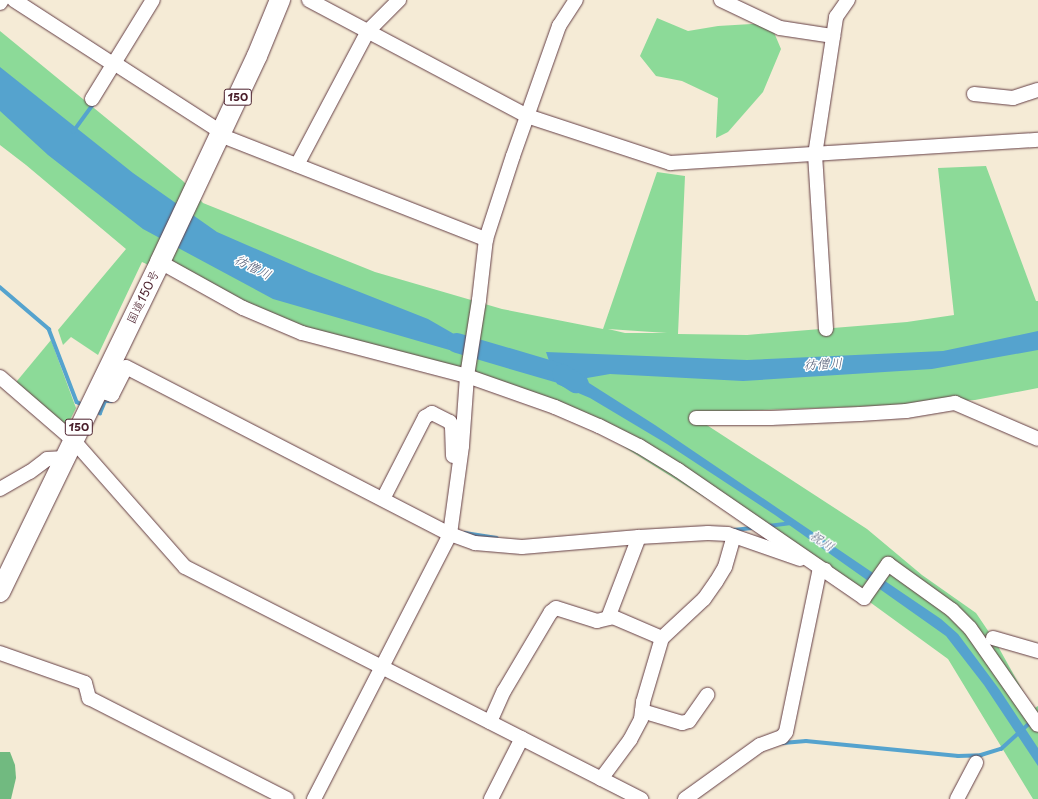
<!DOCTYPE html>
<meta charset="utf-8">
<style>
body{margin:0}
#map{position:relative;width:1038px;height:799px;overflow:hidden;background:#f5ebd6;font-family:"Playpen Sans","Klee One",sans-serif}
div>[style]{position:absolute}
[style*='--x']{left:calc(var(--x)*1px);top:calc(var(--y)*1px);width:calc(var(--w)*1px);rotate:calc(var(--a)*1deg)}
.green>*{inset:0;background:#8cda98}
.forest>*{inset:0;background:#71ba80}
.water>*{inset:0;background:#55a3ce}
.stream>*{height:3.5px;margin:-1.75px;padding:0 1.75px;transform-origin:1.75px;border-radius:1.75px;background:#55a3ce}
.river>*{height:20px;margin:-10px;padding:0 10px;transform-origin:10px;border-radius:10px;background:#55a3ce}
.roads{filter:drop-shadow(0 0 1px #643e45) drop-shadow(0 0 1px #643e45)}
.minor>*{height:14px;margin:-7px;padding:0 7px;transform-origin:7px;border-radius:7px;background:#fff}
.highway>*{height:20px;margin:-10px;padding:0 10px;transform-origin:10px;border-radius:10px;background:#fff}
span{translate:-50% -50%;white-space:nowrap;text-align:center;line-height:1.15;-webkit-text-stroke:3px #fff;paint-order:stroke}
.shield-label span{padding:1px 3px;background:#fff;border:1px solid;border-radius:3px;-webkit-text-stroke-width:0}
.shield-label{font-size:11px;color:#4a1f2b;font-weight:700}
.street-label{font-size:12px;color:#4a1f2b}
.water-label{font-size:13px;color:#4f5a74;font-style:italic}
</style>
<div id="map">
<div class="green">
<div style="clip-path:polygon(657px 18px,688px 31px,718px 26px,770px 23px,781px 49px,763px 92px,728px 132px,716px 138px,718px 98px,682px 81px,656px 76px,640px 56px)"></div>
<div style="clip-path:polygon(evenodd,0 31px,183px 181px,203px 203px,375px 272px,502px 309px,603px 329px,657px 172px,685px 176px,678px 334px,747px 335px,907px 322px,954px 315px,938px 168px,986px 166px,1036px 301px,1038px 301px,1038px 388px,975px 400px,878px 406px,709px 412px,696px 418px,867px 529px,922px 575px,976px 613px,995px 641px,1033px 709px,1038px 706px,1038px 799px,1033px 799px,948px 659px,856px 592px,549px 400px,266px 319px,142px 262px,98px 355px,71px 337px,63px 345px,58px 330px,126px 249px,26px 165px,0 145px,0 31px,608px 329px,667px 333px,625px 333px,608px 329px)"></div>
<div style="clip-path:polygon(51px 340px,76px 408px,64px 432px,12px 387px)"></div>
</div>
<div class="forest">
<div style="clip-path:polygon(0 752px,10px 752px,15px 765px,16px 778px,11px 799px,0 799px)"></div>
</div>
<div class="water">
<div style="clip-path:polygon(0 67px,133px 173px,217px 232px,309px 272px,428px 319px,515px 369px,273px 299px,143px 229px,48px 155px,0 111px)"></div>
<div style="clip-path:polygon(1038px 331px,1038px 350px,932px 369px,743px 381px,610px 374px,587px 378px,589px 383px,655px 425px,941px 619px,958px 634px,999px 689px,1038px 748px,1038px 766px,984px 685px,946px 636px,775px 515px,667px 444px,590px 398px,557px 384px,546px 352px,747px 360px,943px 351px)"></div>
</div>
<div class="stream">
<div style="--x:73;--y:132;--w:36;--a:-54"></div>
<div style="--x:0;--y:287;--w:65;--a:40.6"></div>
<div style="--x:49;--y:329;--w:78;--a:69"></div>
<div style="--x:77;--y:402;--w:7;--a:27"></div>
<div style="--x:94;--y:410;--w:7;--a:27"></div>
<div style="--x:100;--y:413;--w:13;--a:-67"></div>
<div style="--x:105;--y:401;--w:6;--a:0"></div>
<div style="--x:768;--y:526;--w:23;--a:-7"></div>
<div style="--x:734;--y:530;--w:20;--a:-6"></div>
<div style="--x:465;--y:533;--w:32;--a:9"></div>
<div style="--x:783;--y:743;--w:23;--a:-5"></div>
<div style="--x:806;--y:741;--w:153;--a:5.6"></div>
<div style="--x:958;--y:756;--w:23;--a:-2"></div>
<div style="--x:981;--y:755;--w:21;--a:-17"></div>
<div style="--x:1001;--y:749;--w:40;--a:-42"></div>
</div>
<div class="river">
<div style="--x:457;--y:343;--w:109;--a:16.4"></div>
<div style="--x:562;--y:374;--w:17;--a:33"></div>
</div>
<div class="roads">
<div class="minor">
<div style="--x:14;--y:0;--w:118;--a:32.9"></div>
<div style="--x:309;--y:0;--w:247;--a:28"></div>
<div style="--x:527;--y:116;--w:151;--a:18.2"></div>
<div style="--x:670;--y:163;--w:369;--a:-3.6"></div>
<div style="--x:721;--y:0;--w:65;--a:25.4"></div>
<div style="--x:780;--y:28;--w:54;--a:8.6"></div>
<div style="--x:0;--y:3;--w:4;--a:-56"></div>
<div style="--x:114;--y:63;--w:127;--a:32.8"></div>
<div style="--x:974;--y:94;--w:39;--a:6"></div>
<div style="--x:1013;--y:98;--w:26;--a:-18"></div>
<div style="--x:92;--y:99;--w:116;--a:-58.4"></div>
<div style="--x:220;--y:135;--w:286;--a:21.4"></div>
<div style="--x:297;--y:165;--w:152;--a:-62.1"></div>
<div style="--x:368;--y:31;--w:44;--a:-45"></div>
<div style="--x:160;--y:262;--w:95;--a:29"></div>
<div style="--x:243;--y:308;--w:64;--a:23"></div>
<div style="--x:302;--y:333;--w:171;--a:14.6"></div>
<div style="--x:467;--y:376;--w:93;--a:19.4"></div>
<div style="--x:555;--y:407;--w:48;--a:23.4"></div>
<div style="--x:599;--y:426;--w:45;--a:26.6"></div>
<div style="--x:639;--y:446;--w:46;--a:31.6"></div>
<div style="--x:678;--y:470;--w:226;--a:34.5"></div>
<div style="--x:864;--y:598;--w:42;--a:-54.8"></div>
<div style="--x:888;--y:564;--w:79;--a:35.7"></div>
<div style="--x:952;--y:610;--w:25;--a:45"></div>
<div style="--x:970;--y:628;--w:118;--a:55"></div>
<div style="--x:826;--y:329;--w:174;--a:-93.6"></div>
<div style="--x:815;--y:155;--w:140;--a:-81.3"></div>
<div style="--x:836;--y:17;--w:21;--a:-55"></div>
<div style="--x:0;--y:377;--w:96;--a:40.8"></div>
<div style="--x:73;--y:440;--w:169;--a:48.6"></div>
<div style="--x:185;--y:567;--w:512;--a:26.97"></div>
<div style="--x:97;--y:390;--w:16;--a:18"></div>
<div style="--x:112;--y:395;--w:31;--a:-63"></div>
<div style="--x:126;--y:367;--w:365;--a:27.3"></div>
<div style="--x:450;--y:534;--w:27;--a:20"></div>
<div style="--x:475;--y:543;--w:47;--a:4.9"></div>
<div style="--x:522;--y:547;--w:117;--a:-4.9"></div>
<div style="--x:639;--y:537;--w:69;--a:-3.3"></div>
<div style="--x:708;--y:533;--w:20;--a:3"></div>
<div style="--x:728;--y:534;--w:76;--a:19.1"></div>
<div style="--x:696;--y:418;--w:75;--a:0"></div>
<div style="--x:771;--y:418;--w:89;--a:-2.6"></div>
<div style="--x:860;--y:414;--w:46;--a:-3.7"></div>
<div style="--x:906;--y:411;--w:50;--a:-9.3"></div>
<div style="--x:955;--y:403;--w:90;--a:23.4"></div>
<div style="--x:0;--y:489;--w:34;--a:-30"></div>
<div style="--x:30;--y:472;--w:21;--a:-37"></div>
<div style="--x:47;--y:459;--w:17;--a:-3"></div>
<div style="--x:383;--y:499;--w:92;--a:-62.9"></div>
<div style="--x:425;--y:417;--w:8;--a:-30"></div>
<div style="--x:432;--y:413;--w:20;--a:27"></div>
<div style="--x:450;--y:422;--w:5;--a:68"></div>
<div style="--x:452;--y:427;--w:29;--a:88"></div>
<div style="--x:608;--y:618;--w:87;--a:-69.1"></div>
<div style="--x:993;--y:638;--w:47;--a:16.1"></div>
<div style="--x:0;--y:653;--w:90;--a:19.4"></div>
<div style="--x:85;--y:683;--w:16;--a:75"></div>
<div style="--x:89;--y:698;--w:222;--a:27"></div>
<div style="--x:642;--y:711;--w:42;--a:16.7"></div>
<div style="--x:682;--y:723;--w:7;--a:-16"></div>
<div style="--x:689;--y:721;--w:32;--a:-55"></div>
<div style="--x:490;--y:722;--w:34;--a:-66"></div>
<div style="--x:504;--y:691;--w:92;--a:-59.3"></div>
<div style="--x:551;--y:612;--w:6;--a:-39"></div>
<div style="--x:556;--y:608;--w:43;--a:17.6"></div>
<div style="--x:597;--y:621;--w:16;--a:-14"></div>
<div style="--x:613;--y:617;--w:53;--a:23.2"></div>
<div style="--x:601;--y:779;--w:49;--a:-53.4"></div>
<div style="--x:630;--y:740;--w:24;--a:-62"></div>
<div style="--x:641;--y:719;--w:17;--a:-83"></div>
<div style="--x:643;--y:702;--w:67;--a:-73.5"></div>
<div style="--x:662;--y:638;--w:57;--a:-42.9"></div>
<div style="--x:704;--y:599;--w:21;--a:-55"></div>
<div style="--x:716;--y:582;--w:17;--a:-59"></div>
<div style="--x:725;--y:567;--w:32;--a:-74"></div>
<div style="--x:314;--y:799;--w:298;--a:-62.8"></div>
<div style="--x:450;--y:534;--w:89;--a:-82.2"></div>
<div style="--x:462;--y:446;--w:70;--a:-85.9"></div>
<div style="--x:467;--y:376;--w:77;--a:-81"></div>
<div style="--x:479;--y:300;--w:61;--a:-83.5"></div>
<div style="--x:486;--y:239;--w:87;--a:-72"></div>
<div style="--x:513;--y:156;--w:138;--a:-70.5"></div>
<div style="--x:559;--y:26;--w:31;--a:-57"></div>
<div style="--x:491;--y:799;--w:68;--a:-63.1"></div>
<div style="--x:685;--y:799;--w:92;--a:-35.8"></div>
<div style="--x:760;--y:745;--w:23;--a:-20"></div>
<div style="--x:782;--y:737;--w:6;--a:-51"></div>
<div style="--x:786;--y:732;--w:162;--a:-78.3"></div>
<div style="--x:819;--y:573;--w:7;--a:-27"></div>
<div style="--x:957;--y:799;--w:41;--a:-62.2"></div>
</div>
<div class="highway">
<div style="--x:0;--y:592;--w:367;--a:-64.1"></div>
<div style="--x:160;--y:262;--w:228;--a:-64.8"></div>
<div style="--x:257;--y:56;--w:61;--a:-67.7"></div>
</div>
</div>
<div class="shield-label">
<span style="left:238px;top:97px">150</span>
<span style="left:79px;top:427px">150</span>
</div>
<div class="street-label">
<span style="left:143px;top:297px;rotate:-64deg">国道150号</span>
</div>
<div class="water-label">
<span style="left:253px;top:267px;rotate:27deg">彷僧川</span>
<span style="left:823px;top:364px;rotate:-3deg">彷僧川</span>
<span style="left:822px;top:541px;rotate:34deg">祝川</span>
</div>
</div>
